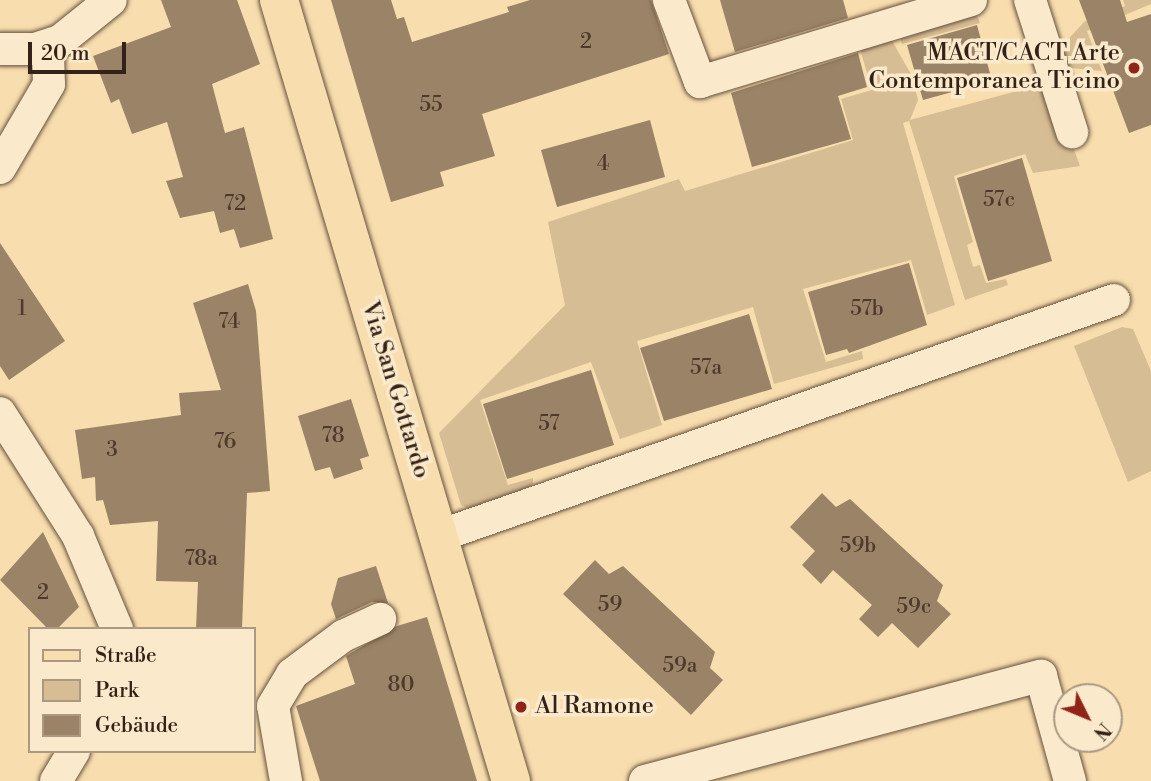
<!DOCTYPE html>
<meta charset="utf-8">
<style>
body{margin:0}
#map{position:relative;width:1151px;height:781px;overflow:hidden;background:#f8ddae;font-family:"Libre Bodoni",serif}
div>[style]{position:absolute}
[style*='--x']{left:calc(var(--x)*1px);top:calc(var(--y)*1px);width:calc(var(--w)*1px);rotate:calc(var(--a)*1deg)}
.green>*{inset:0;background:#d7bd94}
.building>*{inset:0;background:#9a8366}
.roads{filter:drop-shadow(0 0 2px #65513e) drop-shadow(0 0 2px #65513e)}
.minor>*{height:32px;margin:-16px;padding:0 16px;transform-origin:16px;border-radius:16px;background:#fae9ca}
.major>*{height:38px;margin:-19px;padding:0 19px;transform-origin:19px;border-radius:19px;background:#f8ddae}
.dots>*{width:19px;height:19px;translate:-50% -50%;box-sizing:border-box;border:4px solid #fae9ca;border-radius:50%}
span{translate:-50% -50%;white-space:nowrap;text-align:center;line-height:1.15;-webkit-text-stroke:7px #fae9ca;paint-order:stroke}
.number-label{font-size:21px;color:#4e3a2c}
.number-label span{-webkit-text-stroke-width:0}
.poi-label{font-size:24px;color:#342218}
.right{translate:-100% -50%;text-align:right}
.left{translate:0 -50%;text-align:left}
.street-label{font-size:24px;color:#342218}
.legend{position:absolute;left:28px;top:627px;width:228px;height:126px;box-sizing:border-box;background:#fae9ca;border:2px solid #ab9983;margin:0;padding:9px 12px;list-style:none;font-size:21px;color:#342218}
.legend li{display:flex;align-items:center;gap:14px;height:35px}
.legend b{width:35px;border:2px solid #ab9983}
.north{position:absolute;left:1053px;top:683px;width:70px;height:70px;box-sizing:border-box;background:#fae9ca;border:2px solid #ab9983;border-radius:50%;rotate:133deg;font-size:19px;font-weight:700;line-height:28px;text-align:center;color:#342218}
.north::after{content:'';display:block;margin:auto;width:24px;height:32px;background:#8f2418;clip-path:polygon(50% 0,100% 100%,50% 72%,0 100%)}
.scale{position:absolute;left:28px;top:42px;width:98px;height:32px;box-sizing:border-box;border:4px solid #342218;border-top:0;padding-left:9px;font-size:21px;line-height:24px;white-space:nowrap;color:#342218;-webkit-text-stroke:5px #fae9ca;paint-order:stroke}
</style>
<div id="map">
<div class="green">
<div style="clip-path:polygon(1123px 0,1151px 0,1151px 4px,1087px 31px,1102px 71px,1070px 68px,1059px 49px,1085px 21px,1125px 6px)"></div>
<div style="clip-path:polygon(975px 10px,980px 23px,902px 44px,899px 31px)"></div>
<div style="clip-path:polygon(891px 39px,912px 76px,918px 100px,910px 120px,1043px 84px,1058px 106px,1080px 166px,1033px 173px,1025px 154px,954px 176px,973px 242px,967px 245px,973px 267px,980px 265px,986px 283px,1006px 279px,1008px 285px,965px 300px,909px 121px,903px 123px,955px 305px,927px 315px,911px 260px,803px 289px,826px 362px,862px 351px,863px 359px,774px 384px,753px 307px,637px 341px,662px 425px,620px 439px,591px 362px,480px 400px,508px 485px,533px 478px,533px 484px,519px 495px,471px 509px,461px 505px,439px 433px,565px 305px,548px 222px,679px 179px,685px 191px,853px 140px,841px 99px,872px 90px,860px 49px)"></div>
<div style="clip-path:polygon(1122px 327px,1133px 329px,1151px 371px,1151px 471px,1128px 482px,1074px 346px)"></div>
</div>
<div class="building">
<div style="clip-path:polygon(161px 0,237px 0,260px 64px,212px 84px,225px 133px,244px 127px,273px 239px,240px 248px,234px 229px,220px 233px,214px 211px,180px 218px,166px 181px,183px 177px,167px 122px,132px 134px,119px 99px,111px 103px,93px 56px,171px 27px)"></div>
<div style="clip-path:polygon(331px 0,391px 0,397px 19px,404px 17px,412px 42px,509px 12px,507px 7px,530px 0,651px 0,669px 54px,482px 114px,495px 156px,440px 172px,444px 186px,391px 202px)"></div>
<div style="clip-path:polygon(720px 0,843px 0,848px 18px,735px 52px)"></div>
<div style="clip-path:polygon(1079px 0,1120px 0,1127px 22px,1151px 14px,1151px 125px,1129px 133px)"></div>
<div style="clip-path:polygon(977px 25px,992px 81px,923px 100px,907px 45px)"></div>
<div style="clip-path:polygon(858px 53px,867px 87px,838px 96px,851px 139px,752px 167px,731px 93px)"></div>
<div style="clip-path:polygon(650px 120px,665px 177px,557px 207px,541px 150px)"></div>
<div style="clip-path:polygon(1022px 158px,1052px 261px,988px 281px,957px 178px)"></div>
<div style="clip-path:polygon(0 243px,65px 341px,9px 380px,0 366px)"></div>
<div style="clip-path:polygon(909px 263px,927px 325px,849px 353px,847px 349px,826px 355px,808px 292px)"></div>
<div style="clip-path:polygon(248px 284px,256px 311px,270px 491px,247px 493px,242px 629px,196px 629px,198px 582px,156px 581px,158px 521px,110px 525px,103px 500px,96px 501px,95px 477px,82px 479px,75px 430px,181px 415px,179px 393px,221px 390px,193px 303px)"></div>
<div style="clip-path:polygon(749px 314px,772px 389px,664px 421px,640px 348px)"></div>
<div style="clip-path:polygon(591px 370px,614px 445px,507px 479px,483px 404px)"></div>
<div style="clip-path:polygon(351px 399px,369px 456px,360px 459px,363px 469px,334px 479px,330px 467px,315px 471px,298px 416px)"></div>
<div style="clip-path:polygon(822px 493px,836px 507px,850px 499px,943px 585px,937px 601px,951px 614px,918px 648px,892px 623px,878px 637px,859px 619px,872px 605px,833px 570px,821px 584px,802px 565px,815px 551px,790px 527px)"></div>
<div style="clip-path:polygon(43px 532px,79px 607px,57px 629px,48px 629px,0 580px)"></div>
<div style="clip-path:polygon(595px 560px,609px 574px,623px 566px,715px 652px,710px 668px,723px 680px,691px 715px,563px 594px)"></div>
<div style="clip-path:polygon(376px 566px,388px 603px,372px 602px,336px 619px,331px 604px,338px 578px)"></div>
<div style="clip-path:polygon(427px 617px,477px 781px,320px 781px,296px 706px,355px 684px,346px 656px,397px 626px)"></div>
</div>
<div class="roads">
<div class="minor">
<div style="--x:669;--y:0;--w:88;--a:69.3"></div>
<div style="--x:700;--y:82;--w:283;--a:-16.8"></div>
<div style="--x:1030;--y:0;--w:139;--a:72.3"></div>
<div style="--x:0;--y:49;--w:35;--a:0"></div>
<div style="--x:35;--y:49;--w:26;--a:-18"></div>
<div style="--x:60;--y:41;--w:65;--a:-38.8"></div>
<div style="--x:0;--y:168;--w:97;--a:-59.7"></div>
<div style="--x:49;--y:84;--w:37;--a:-92"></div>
<div style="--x:0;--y:413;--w:146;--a:57.6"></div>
<div style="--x:78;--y:536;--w:101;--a:67.2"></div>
<div style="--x:439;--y:536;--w:715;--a:-19.27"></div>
<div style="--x:56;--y:781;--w:35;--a:-59"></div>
<div style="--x:286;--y:781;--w:76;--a:-99.8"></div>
<div style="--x:273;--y:706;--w:37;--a:-59"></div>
<div style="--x:292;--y:674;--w:64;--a:-36.7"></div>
<div style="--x:343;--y:636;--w:41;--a:-24.7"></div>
<div style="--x:645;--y:781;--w:410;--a:-14.9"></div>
<div style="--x:1041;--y:676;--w:109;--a:74.6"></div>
</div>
<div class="major">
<div style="--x:279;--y:0;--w:815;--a:73.46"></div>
</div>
</div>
<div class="dots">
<div style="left:1134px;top:68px;background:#8f2418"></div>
<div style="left:521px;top:707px;background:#8f2418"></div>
</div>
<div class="number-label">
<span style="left:586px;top:42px">2</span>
<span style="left:431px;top:105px">55</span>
<span style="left:603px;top:164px">4</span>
<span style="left:999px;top:200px">57c</span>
<span style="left:235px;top:204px">72</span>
<span style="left:22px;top:309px">1</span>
<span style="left:867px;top:309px">57b</span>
<span style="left:229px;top:322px">74</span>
<span style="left:706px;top:368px">57a</span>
<span style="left:549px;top:424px">57</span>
<span style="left:333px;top:436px">78</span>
<span style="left:225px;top:442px">76</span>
<span style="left:112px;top:450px">3</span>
<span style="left:858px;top:546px">59b</span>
<span style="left:201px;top:559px">78a</span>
<span style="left:43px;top:593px">2</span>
<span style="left:610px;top:605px">59</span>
<span style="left:914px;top:607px">59c</span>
<span style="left:680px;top:666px">59a</span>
<span style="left:401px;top:685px">80</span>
</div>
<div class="poi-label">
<span class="right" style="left:1120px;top:68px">MACT/CACT Arte<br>Contemporanea Ticino</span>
<span class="left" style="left:535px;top:707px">Al Ramone</span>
</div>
<div class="street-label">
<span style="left:395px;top:390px;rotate:73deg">Via San Gottardo</span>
</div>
<ul class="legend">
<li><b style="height:9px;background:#f8ddae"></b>Straße</li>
<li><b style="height:19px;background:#d7bd94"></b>Park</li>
<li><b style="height:19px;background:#9a8366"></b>Gebäude</li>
</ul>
<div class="north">N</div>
<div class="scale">20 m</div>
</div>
